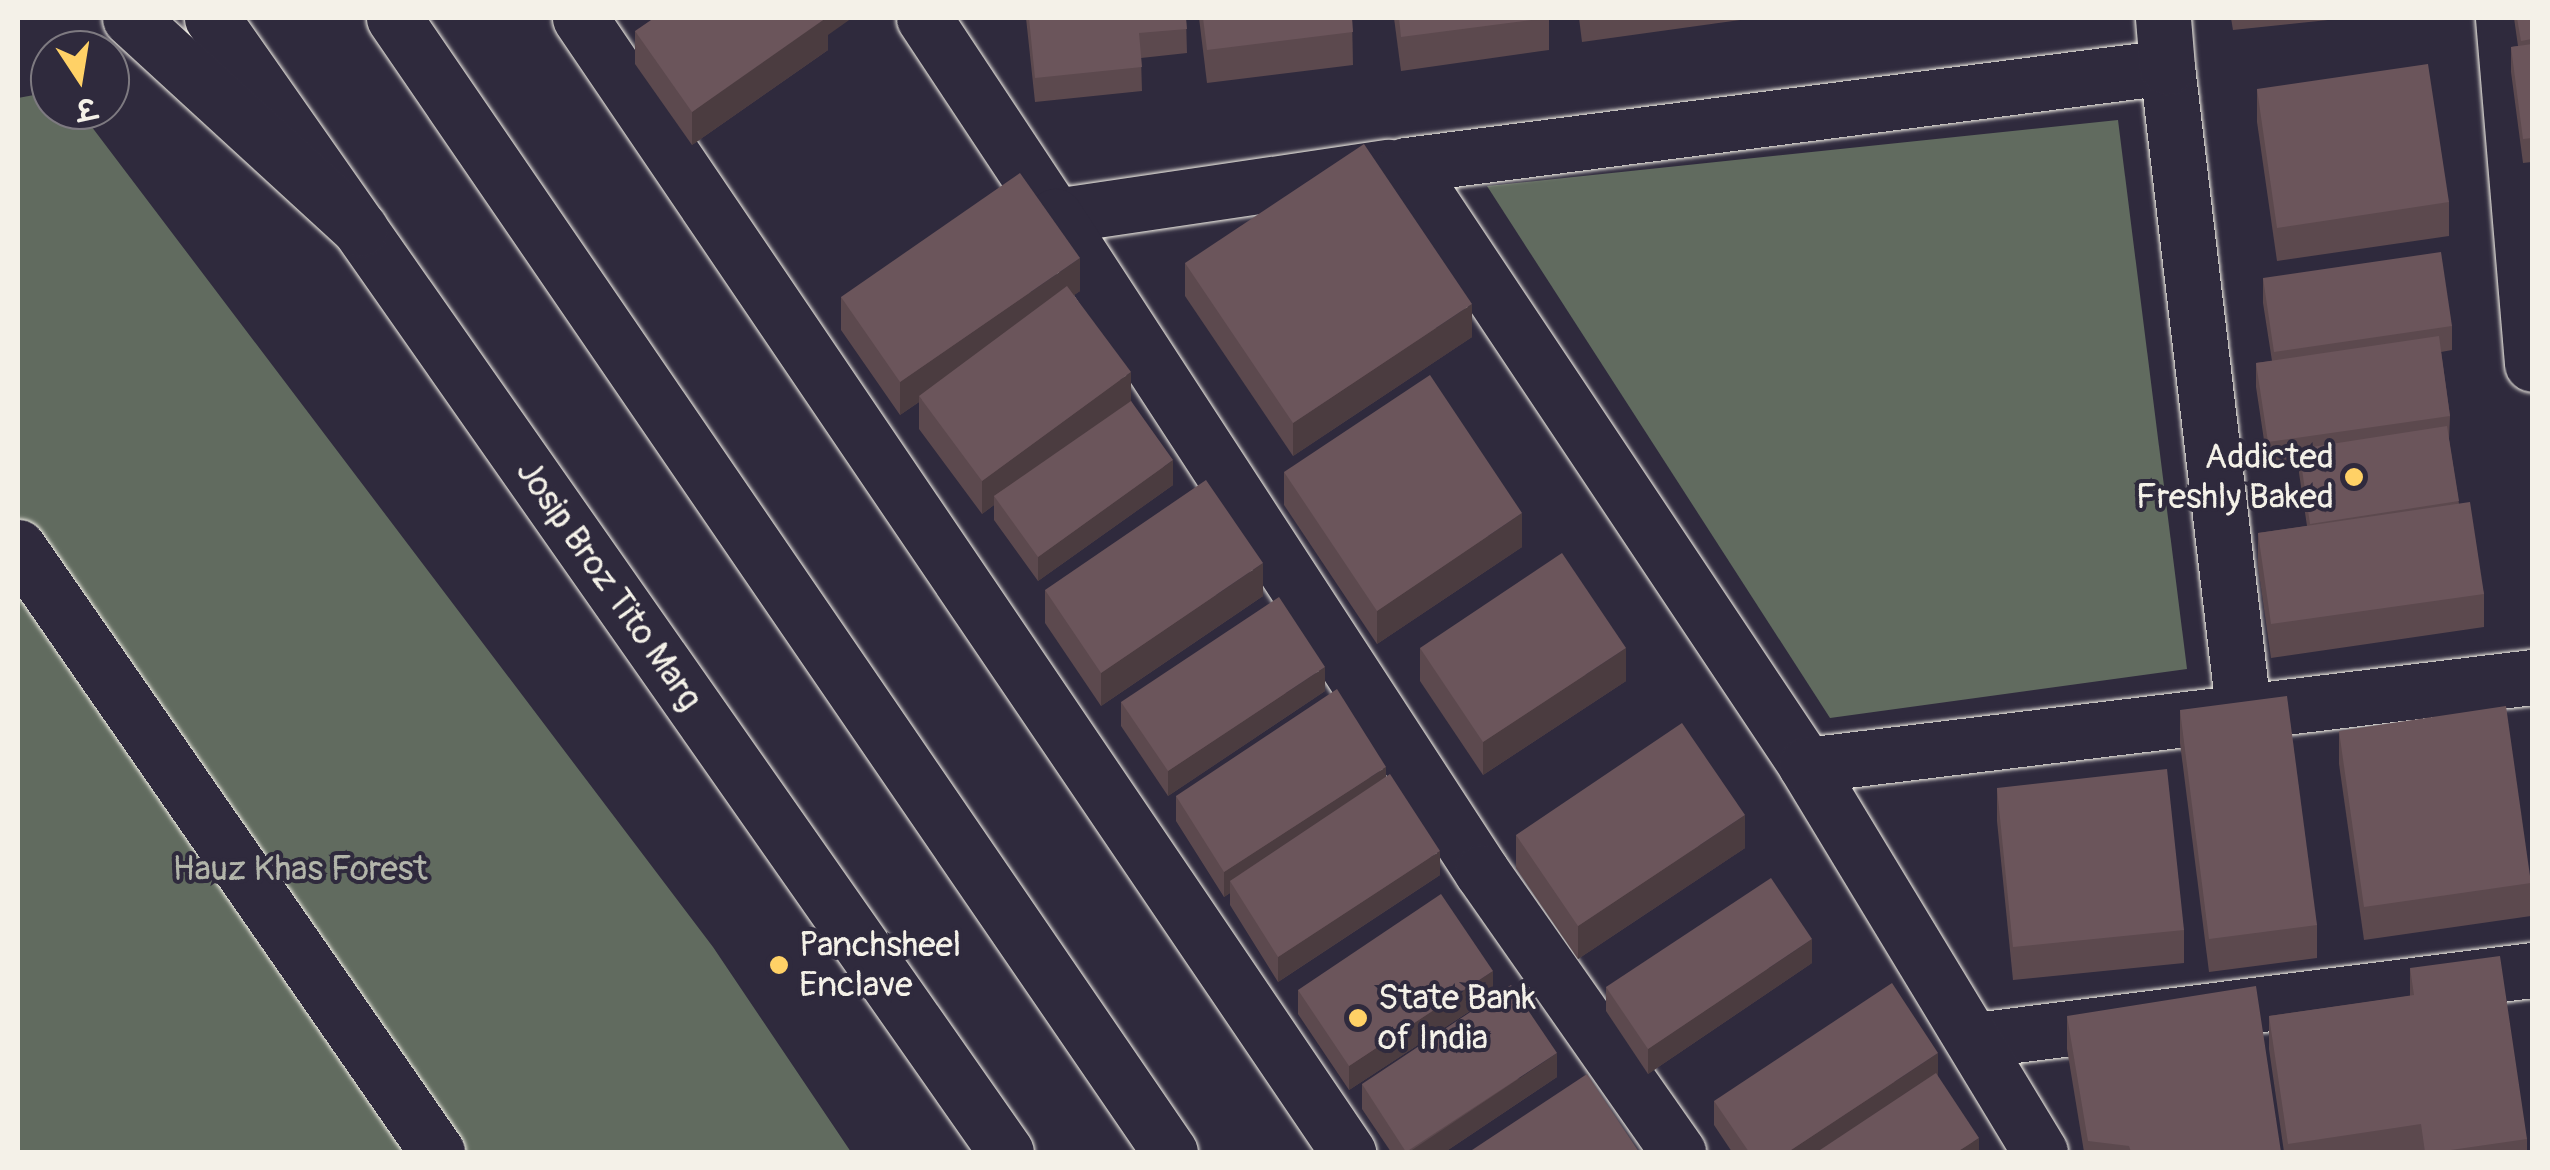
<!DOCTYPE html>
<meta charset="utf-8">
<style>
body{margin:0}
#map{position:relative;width:2550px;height:1170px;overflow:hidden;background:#2f2a3d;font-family:Pangolin,"Playpen Sans Deva",sans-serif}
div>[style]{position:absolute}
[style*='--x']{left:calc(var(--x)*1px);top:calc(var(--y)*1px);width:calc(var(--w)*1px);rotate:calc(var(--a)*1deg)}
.green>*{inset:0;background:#616b5f}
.roads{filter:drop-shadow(0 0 2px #f4f1e8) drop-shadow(0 0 2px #f4f1e8)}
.minor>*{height:55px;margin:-27.5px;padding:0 27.5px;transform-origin:27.5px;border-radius:27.5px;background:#2f2a3d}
.tertiary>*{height:55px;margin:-27.5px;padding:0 27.5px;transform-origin:27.5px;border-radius:27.5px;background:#2f2a3d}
.secondary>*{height:55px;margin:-27.5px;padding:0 27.5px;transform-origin:27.5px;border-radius:27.5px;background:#2f2a3d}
.primary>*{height:55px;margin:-27.5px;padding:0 27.5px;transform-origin:27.5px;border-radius:27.5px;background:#2f2a3d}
.wall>*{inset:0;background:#5c494e}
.shaded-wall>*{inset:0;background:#4b3c40}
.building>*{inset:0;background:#6b555b}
.dots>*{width:28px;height:28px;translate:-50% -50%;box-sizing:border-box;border:5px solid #2f2a3d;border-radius:50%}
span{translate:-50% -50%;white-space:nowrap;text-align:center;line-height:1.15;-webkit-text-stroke:8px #2f2a3d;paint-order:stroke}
.poi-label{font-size:35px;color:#f4f1e8}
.right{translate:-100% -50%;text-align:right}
.left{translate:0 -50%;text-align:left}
.street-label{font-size:35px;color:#f4f1e8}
.park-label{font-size:35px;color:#b2b5aa}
.frame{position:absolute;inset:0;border:20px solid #f4f1e8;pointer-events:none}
.north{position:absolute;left:30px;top:30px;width:100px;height:100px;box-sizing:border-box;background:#2f2a3d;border:2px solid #7e7a81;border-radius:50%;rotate:168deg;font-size:28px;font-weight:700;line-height:40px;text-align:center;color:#f4f1e8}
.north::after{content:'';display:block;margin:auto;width:35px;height:45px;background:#ffd166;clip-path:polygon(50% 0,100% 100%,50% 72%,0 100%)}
</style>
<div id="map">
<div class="green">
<div style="clip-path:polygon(50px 92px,50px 110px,79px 110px,713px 947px,851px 1152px,18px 1152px,18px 98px)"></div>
<div style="clip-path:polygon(2118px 120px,2187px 669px,1830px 718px,1487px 186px)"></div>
</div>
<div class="roads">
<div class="minor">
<div style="--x:924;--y:18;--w:237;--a:56.5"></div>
<div style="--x:1055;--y:216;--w:337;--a:-8.4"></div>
<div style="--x:2503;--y:18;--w:347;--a:85.2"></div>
<div style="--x:2167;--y:67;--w:645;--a:83.24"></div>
<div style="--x:1055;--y:216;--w:783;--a:56.94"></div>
<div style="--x:1482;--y:872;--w:342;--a:55"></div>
<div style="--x:18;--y:547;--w:736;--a:55.29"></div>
<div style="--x:1806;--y:765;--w:721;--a:-123.69"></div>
<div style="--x:1406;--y:165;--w:767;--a:-7.34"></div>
<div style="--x:2167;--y:67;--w:49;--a:-94.7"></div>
<div style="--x:1975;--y:1040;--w:561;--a:-7.16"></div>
<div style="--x:2040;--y:1152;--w:452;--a:-121.2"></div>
<div style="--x:1806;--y:765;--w:731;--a:-6.91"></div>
</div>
<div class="tertiary">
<div style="--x:580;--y:18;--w:1370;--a:55.89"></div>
</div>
<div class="secondary">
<div style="--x:212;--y:18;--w:1384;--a:55"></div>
<div style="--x:394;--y:18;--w:1374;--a:55.62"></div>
</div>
<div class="primary">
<div style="--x:130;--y:18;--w:312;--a:42.5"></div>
</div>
</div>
<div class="wall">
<div style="clip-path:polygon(1026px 18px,1186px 18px,1187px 53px,1141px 58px,1142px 91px,1035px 102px)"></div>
<div style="clip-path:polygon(1199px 18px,1352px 18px,1353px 65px,1207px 83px)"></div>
<div style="clip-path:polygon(1394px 18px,1549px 18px,1549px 50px,1401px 71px)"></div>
<div style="clip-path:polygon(1579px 18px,1755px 18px,1582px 42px)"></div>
<div style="clip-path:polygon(2231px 18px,2347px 18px,2233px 30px)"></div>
<div style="clip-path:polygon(2514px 18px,2532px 18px,2532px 162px,2523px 163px,2511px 72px,2511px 47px,2518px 46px)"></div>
<div style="clip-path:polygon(635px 31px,828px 35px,828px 50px,692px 145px,635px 64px)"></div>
<div style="clip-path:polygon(2257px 89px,2449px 202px,2449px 236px,2277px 261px,2257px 122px)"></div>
<div style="clip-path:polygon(1185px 263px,1472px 337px,1293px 456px,1185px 296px)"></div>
<div style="clip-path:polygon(2263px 278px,2452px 326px,2452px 350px,2441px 352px,2450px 416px,2449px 440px,2459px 504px,2484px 594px,2484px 627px,2271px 658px,2258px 566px,2258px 533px,2307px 526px,2299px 473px,2299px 462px,2268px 467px,2256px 387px,2256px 363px,2272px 361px,2263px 303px)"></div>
<div style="clip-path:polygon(1080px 291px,1074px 295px,1131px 401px,1173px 485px,1038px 581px,994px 520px,994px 505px,982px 514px,919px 429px,919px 402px,900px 415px,841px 330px,841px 297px)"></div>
<div style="clip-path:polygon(1284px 472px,1522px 547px,1377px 644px,1284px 505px)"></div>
<div style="clip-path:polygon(1045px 590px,1263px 596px,1101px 706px,1045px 623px)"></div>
<div style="clip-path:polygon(1420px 648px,1626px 681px,1483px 775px,1420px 681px)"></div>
<div style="clip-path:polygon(1325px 691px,1168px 796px,1121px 726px,1121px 702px)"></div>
<div style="clip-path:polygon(2180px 710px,2317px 925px,2317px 958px,2209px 972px,2180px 743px)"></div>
<div style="clip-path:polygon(2339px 731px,2531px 883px,2531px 916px,2364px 940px,2339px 764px)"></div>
<div style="clip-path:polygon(1386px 776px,1440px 875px,1278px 982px,1230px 905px,1230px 893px,1224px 897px,1176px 821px,1176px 796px)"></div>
<div style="clip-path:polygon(1997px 788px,2184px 930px,2184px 963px,2013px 980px,1997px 821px)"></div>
<div style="clip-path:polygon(1516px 835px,1745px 848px,1578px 959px,1516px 868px)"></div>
<div style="clip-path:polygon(1812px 963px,1648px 1074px,1606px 1011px,1606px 987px)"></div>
<div style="clip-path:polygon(2410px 968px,2527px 1139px,2527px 1152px,2284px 1152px,2269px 1049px,2269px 1016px,2410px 996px)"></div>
<div style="clip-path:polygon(1298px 990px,1493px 996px,1349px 1090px,1298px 1014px)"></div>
<div style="clip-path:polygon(2067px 1016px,2281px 1152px,2084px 1152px,2067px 1049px)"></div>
<div style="clip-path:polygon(1557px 1077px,1445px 1152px,1391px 1152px,1362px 1109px,1362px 1084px)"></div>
<div style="clip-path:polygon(1938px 1077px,1979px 1152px,1732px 1152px,1714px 1125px,1714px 1101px)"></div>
</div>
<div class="shaded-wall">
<div style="clip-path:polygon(821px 18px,852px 18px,828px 35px,828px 50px,692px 145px,692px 112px)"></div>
<div style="clip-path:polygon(1080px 258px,1080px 291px,922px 400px,919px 396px,919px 402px,900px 415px,900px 382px)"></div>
<div style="clip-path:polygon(1472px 304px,1472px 337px,1293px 456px,1293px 423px)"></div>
<div style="clip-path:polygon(1131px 372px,1131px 405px,994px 496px,994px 505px,982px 514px,982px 481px)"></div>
<div style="clip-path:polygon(1173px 460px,1173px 485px,1038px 581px,1038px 557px)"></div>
<div style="clip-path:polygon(1522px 513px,1522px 547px,1377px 644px,1377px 611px)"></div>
<div style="clip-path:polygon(1263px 563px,1263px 596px,1101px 706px,1101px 673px)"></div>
<div style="clip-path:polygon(1626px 648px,1626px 681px,1483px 775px,1483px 742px)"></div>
<div style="clip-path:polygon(1325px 667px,1325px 691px,1168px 796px,1168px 771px)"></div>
<div style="clip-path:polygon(1386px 767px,1386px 791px,1230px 881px,1230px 893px,1224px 897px,1224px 872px)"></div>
<div style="clip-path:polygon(1745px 815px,1745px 848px,1578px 959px,1578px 926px)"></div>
<div style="clip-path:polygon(1440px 851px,1440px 875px,1278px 982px,1278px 957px)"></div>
<div style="clip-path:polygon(1812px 939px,1812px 963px,1648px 1074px,1648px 1049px)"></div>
<div style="clip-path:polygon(1493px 971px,1493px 996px,1349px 1090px,1349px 1066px)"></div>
<div style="clip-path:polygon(1557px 1053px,1557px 1077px,1445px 1152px,1409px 1152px)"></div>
<div style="clip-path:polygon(1938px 1053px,1938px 1077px,1824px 1152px,1788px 1152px)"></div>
<div style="clip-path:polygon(1979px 1138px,1979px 1152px,1957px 1152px)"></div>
</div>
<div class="building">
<div style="clip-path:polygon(654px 18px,826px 18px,692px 112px,635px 31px)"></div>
<div style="clip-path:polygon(1029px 18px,1186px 18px,1187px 29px,1139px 33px,1142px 67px,1035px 78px)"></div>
<div style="clip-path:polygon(1203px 18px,1352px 18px,1353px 32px,1207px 50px)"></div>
<div style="clip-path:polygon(1399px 18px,1547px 18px,1401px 37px)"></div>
<div style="clip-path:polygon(2517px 18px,2532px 18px,2532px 39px,2521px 41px)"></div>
<div style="clip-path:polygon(2532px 44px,2532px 138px,2523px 139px,2511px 47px)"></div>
<div style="clip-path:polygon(2428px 64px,2449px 202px,2277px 228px,2257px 89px)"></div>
<div style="clip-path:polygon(1364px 144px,1472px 304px,1293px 423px,1185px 263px)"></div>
<div style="clip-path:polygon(1020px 173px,1080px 258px,900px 382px,841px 297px)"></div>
<div style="clip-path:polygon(2441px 252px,2452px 326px,2274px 352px,2263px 278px)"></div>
<div style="clip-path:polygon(1067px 286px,1131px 372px,982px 481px,919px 396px)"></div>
<div style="clip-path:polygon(2439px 336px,2450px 416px,2268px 442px,2256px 363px)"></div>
<div style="clip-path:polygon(1430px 375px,1522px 513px,1377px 611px,1284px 472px)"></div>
<div style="clip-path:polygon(1131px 401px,1173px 460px,1038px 557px,994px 496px)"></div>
<div style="clip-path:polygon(2447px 426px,2459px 501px,2310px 524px,2299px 449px)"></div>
<div style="clip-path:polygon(1206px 480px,1263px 563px,1101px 673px,1045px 590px)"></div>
<div style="clip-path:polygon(2470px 502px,2484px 594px,2271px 624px,2258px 533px)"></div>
<div style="clip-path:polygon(1562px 553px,1626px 648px,1483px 742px,1420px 648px)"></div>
<div style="clip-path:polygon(1279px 597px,1325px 667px,1168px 771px,1121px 702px)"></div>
<div style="clip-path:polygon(1337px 689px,1386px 767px,1224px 872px,1176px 796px)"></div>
<div style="clip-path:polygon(2287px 696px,2317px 925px,2209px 939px,2180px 710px)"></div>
<div style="clip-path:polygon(2506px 706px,2531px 883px,2364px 907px,2339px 731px)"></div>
<div style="clip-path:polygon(1682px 723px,1745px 815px,1578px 926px,1516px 835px)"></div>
<div style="clip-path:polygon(2167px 769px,2184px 930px,2013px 947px,1997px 788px)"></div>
<div style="clip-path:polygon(1390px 774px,1440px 851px,1278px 957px,1230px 881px)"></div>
<div style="clip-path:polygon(1771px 878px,1812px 939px,1648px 1049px,1606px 987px)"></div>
<div style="clip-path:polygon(1441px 894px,1493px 971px,1349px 1066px,1298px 990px)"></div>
<div style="clip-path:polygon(2500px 956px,2527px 1139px,2437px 1152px,2425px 1152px,2421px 1124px,2288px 1144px,2269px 1016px,2414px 995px,2410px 968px)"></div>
<div style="clip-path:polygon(1892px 983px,1938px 1053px,1788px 1152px,1749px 1152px,1714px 1101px)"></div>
<div style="clip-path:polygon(1511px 985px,1557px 1053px,1406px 1152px,1362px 1084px)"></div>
<div style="clip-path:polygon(2256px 986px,2281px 1152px,2131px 1152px,2129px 1146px,2088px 1141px,2067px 1016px)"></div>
<div style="clip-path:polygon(1936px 1073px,1979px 1138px,1957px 1152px,1817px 1152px)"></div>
<div style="clip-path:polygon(1587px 1074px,1639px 1152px,1469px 1152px)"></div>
</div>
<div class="dots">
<div style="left:2354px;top:477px;background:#ffd166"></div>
<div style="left:779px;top:965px;background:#ffd166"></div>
<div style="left:1358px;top:1018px;background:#ffd166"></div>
</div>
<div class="poi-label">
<span class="right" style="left:2334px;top:477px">Addicted<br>Freshly Baked</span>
<span class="left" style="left:799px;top:965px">Panchsheel<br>Enclave</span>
<span class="left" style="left:1378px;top:1018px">State Bank<br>of India</span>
</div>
<div class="street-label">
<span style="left:609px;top:585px;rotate:55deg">Josip Broz Tito Marg</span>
</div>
<div class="park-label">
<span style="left:300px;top:869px">Hauz Khas Forest</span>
</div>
<div class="frame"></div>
<div class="north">उ</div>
</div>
